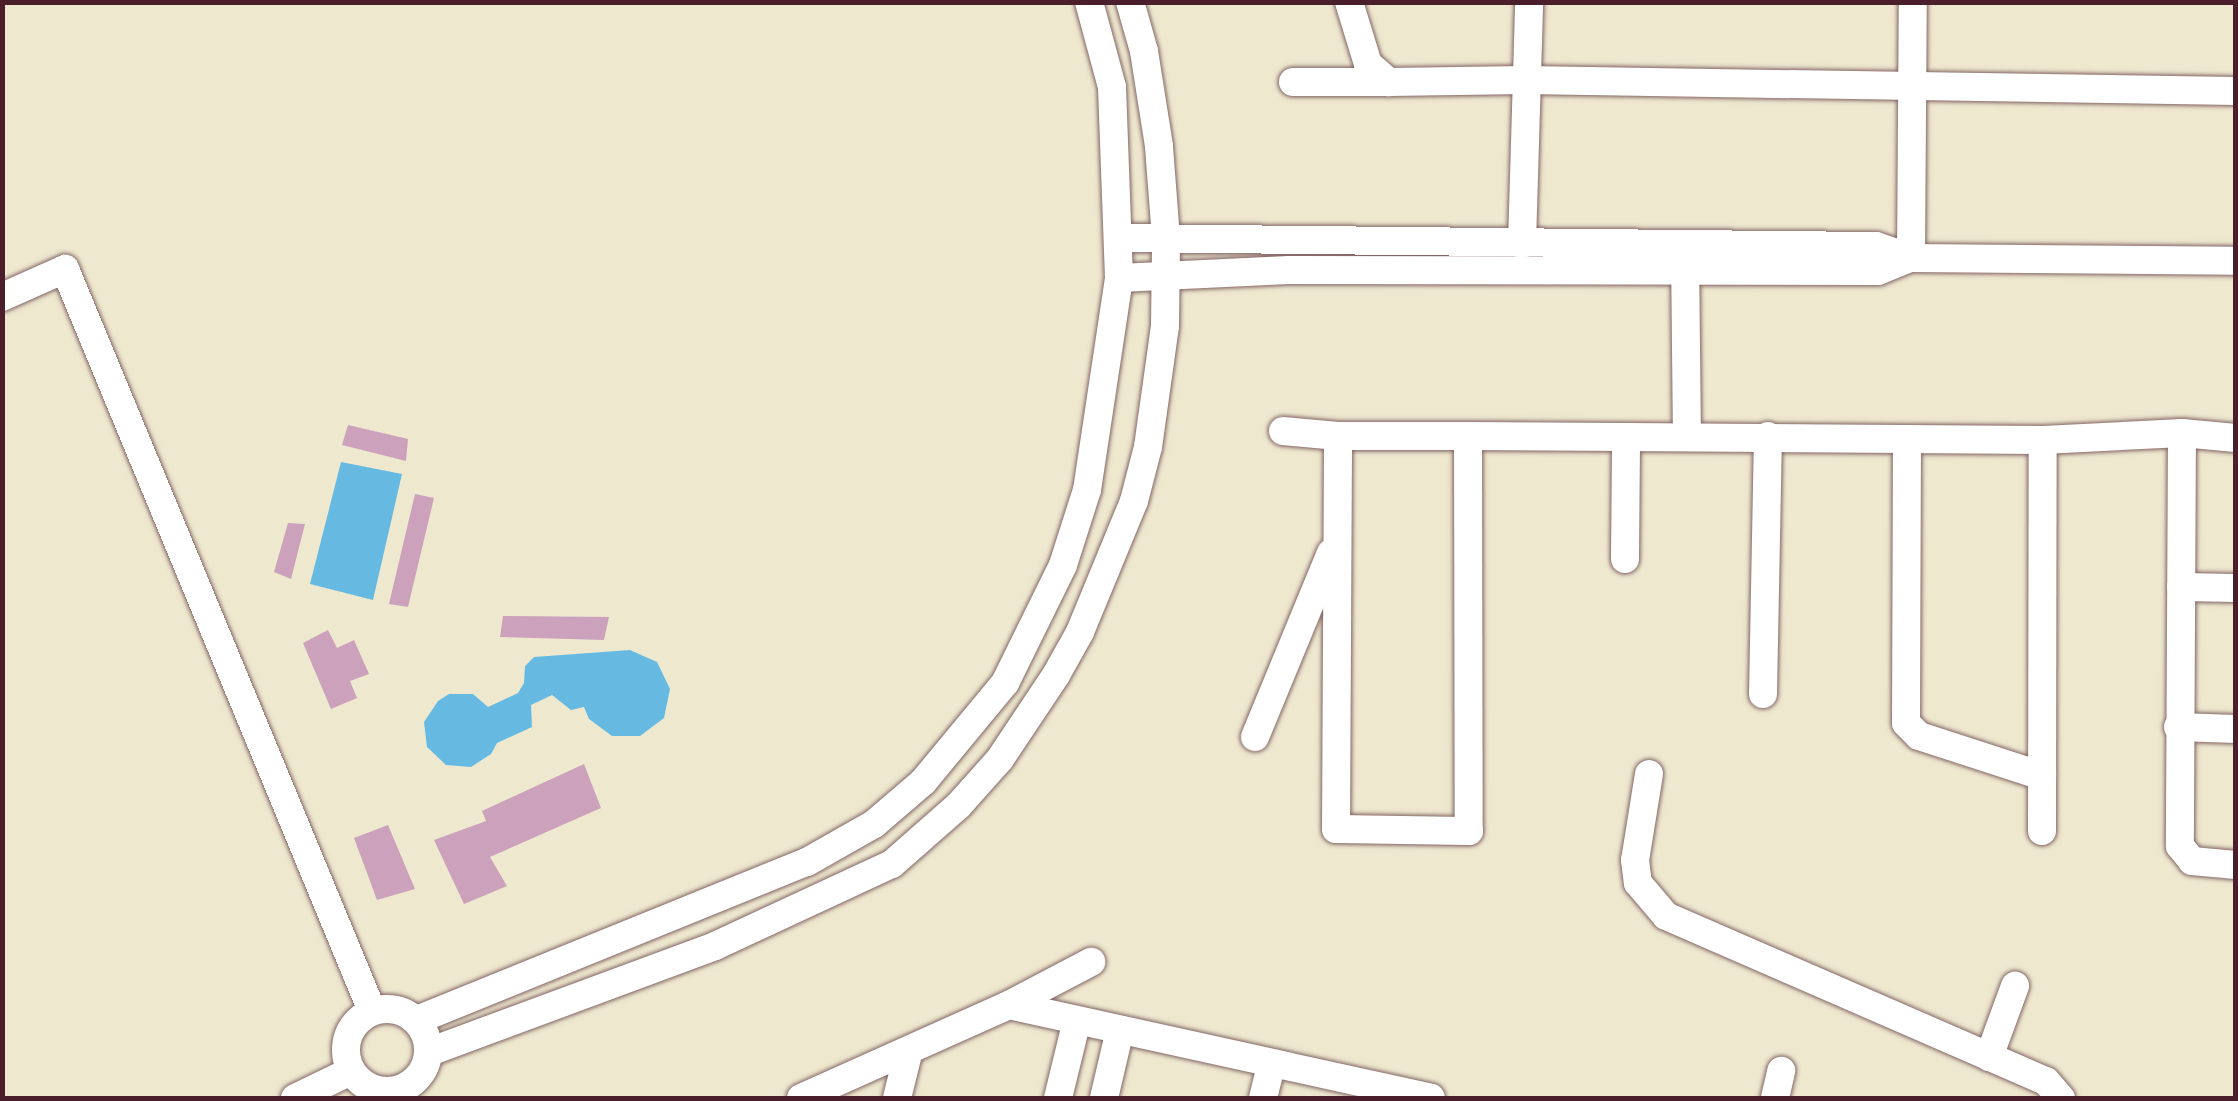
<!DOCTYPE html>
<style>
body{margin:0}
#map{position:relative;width:2238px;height:1101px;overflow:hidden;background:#eee8cf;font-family:"Architects Daughter",sans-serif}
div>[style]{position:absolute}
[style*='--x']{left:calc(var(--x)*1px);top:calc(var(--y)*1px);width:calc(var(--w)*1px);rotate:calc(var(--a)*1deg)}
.water>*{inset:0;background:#66bae2}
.building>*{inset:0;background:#cca1bb}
.roads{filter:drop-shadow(0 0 2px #836564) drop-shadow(0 0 2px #836564)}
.minor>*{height:28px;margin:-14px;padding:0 14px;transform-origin:14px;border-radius:14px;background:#fff}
.minor>.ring{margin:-14px;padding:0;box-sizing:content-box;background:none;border:28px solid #fff;border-radius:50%}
span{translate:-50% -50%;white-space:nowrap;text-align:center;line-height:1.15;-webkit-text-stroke:9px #f7f3e8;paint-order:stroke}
.frame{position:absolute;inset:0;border:5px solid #4a1f2b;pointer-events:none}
</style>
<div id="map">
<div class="water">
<div style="clip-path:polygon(341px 462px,402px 474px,373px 600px,310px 584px)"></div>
<div style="clip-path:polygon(630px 650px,657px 662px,670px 689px,664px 718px,640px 736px,612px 736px,589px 719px,584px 707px,571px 710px,552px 695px,531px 705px,532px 727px,497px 743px,491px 754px,471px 767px,446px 765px,427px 747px,424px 722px,438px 701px,449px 694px,473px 694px,488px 707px,518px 693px,524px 683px,525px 666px,534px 657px)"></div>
</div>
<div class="building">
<div style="clip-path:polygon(348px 425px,408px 439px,406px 461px,342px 445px)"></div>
<div style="clip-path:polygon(415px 494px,434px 498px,408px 607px,389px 604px)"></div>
<div style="clip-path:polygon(288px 523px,305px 524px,291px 579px,274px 572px)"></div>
<div style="clip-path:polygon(503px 616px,609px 617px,604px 640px,500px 637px)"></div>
<div style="clip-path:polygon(328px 630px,337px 648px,354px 640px,369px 674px,350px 681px,357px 698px,331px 709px,303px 643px)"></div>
<div style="clip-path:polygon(584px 764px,601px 808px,490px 857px,507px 886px,464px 904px,434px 840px,486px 821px,482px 811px)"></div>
<div style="clip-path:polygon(388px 825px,415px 889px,377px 900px,354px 838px)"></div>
</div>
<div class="roads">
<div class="minor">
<div style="--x:1349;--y:2;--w:65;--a:73"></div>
<div style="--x:1368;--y:64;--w:28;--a:41"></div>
<div style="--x:1389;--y:82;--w:136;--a:-0.8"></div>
<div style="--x:1525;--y:80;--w:711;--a:0.89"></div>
<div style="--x:1293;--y:82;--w:96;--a:0"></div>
<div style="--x:1120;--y:238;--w:756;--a:0.61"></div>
<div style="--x:1876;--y:246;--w:37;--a:19"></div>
<div style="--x:1911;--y:258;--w:256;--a:-89.6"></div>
<div style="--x:1522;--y:244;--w:242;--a:-88.3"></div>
<div style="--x:1685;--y:251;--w:186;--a:89.4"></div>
<div style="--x:1119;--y:278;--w:170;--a:-2.7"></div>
<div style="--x:1289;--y:270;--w:589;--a:0.1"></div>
<div style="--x:1878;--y:271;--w:35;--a:-22"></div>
<div style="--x:1911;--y:258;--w:325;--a:0.5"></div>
<div style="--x:2;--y:297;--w:69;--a:-24"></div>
<div style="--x:65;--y:269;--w:803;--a:67.52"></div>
<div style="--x:1283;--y:431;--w:55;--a:5.2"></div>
<div style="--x:2182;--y:433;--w:413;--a:90.3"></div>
<div style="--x:2180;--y:846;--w:19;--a:51"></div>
<div style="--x:2192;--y:861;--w:44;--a:5.2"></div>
<div style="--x:1468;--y:436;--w:395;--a:89.9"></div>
<div style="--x:1469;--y:831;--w:133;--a:-179.1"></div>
<div style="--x:1336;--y:829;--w:393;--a:-89.7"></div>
<div style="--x:1338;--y:436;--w:130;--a:0"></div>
<div style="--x:1468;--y:436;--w:158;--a:0.4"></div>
<div style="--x:1907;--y:439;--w:284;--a:90.2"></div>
<div style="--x:1906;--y:723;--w:18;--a:45"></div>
<div style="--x:1919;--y:736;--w:129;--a:18"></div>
<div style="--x:1625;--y:559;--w:122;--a:-89.5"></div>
<div style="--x:1626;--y:437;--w:417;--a:0.4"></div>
<div style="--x:2043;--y:440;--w:139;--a:-2.9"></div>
<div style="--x:2182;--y:433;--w:54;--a:5.3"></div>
<div style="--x:2181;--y:587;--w:55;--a:1"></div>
<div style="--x:1763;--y:694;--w:258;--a:-88.9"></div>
<div style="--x:2178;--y:727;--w:58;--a:2"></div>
<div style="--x:1255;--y:737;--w:199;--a:-67.6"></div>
<div style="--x:1649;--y:774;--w:87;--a:99.2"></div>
<div style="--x:1635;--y:860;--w:23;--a:83"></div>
<div style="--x:1638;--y:883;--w:43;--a:49.7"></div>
<div style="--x:1666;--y:916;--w:414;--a:23.5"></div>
<div style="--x:2046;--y:1081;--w:23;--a:49"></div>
<div style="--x:2042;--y:831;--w:391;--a:-89.9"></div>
<div style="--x:1009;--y:1005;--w:93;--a:-27.7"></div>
<div class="ring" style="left:346px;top:1009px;width:54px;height:54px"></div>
<div style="--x:417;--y:1020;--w:421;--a:-22.1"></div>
<div style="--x:807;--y:862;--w:77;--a:-29.6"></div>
<div style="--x:874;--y:824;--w:65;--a:-40.6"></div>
<div style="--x:923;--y:782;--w:129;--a:-50.4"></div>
<div style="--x:1005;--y:683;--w:131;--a:-63.8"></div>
<div style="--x:1063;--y:565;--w:79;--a:-72.3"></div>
<div style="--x:1087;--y:490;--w:214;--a:-81.4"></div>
<div style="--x:1119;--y:278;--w:191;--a:-92.1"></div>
<div style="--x:1112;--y:87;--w:88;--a:-105.1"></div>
<div style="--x:429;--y:1052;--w:305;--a:-20.3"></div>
<div style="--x:715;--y:946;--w:195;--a:-24.9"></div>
<div style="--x:892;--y:864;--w:89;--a:-41.4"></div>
<div style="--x:959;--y:805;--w:62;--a:-48.3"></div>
<div style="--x:1000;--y:759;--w:101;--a:-56.3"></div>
<div style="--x:1056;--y:675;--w:49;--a:-60.8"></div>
<div style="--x:1080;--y:632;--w:142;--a:-67.6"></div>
<div style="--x:1134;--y:501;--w:56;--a:-75.5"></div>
<div style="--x:1148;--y:447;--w:122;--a:-82"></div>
<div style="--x:1165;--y:326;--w:88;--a:-89.3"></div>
<div style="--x:1166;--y:238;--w:92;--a:-94.4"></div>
<div style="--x:1159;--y:146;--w:96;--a:-99"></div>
<div style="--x:1144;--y:51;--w:51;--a:-105.9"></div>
<div style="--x:1989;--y:1057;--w:76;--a:-69.9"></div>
<div style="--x:295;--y:1098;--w:62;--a:-25.7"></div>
<div style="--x:801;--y:1098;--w:228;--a:-24.1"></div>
<div style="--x:1009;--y:1005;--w:432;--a:12.4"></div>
<div style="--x:897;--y:1098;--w:49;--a:-76"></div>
<div style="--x:1058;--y:1098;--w:80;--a:-76.3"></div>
<div style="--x:1104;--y:1098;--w:70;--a:-76.8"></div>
<div style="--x:1263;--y:1098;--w:36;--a:-76"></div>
<div style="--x:1775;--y:1098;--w:28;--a:-77"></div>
</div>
</div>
<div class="frame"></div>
</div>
